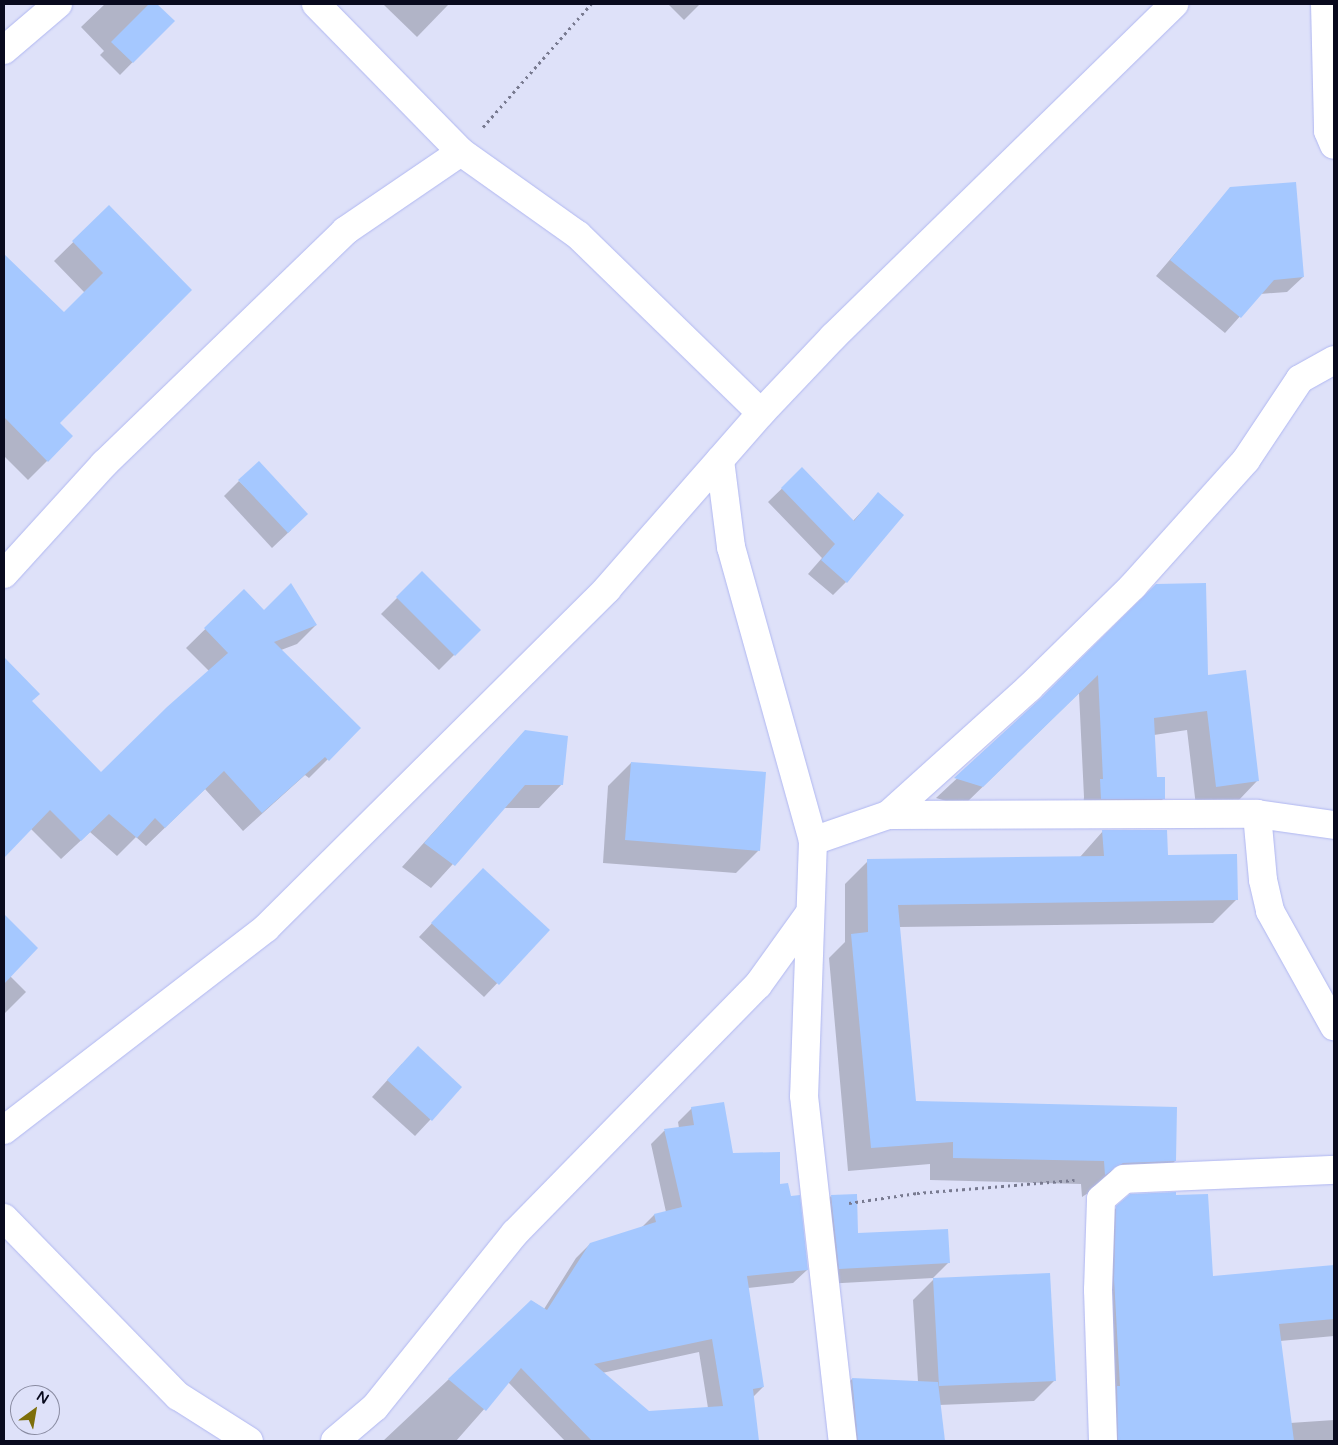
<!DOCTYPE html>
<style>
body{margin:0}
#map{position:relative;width:1338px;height:1445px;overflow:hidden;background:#dee1f9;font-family:"Varela Round",sans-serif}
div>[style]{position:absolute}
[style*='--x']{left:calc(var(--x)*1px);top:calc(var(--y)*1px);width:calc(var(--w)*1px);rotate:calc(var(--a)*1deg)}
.shadow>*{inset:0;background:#0003}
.building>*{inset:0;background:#a5c8ff}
.path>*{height:3px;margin-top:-1.5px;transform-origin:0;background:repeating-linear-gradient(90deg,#787a90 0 2.5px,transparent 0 6.5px)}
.roads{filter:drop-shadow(0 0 1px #b0b7f1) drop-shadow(0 0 1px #b0b7f1)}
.minor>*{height:28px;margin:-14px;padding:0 14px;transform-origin:14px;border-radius:14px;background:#fff}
.secondary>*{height:28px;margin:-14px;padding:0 14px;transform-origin:14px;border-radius:14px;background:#fff}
span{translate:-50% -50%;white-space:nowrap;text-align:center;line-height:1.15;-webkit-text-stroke:4.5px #dee1f9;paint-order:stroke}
.frame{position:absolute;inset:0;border:5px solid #090a1e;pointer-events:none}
.north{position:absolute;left:10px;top:1385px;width:50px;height:50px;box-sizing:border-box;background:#dee1f9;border:1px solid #898ba1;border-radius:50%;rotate:32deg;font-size:14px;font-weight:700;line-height:20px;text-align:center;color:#090a1e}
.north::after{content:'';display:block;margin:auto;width:18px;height:22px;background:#7d6e0a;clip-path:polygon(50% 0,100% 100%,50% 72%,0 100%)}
</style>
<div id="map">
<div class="shadow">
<div style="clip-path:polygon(105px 4px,155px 4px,173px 21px,120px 75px,100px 55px,104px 51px,81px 27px)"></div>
<div style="clip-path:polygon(383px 4px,449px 4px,417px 37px)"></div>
<div style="clip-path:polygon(668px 4px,700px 4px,684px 20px)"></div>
<div style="clip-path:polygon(1231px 188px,1303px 277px,1287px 292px,1260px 294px,1225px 333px,1156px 276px)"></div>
<div style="clip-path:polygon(109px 207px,190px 290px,58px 423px,47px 461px,28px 480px,4px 456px,4px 261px,7px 259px,64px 313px,85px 293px,54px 261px)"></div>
<div style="clip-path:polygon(802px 469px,853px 521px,878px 494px,846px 582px,833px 595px,808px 574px,822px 558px,768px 502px)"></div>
<div style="clip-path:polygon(239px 481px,291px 530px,272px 548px,224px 496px)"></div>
<div style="clip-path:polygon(422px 573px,479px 630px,439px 670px,381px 614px)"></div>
<div style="clip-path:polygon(1156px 586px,1207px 676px,1257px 781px,1238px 801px,1196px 806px,1187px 730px,1154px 735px,1156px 778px,1164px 798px,1144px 818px,1082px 818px,1084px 797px,1079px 693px,963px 806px,936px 798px,1041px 700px)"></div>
<div style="clip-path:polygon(244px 591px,264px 612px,316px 625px,297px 644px,281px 650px,359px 728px,309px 778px,305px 775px,243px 831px,205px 789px,146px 846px,136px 837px,117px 856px,90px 832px,61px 859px,30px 828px,4px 856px,4px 659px,38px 694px,31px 701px,101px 774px,209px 671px,186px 648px)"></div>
<div style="clip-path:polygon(525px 731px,562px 784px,539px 808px,504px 808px,431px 888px,402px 867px)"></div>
<div style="clip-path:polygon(631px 763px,759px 850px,736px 873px,603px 863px,608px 786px)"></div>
<div style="clip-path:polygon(1103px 831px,1166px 856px,1237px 899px,1213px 923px,899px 927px,915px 1102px,1175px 1161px,1152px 1184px,1099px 1186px,1082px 1197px,1081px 1184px,930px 1180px,930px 1164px,848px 1171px,829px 958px,845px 942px,845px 884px,868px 861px,1080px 857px)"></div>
<div style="clip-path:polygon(469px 884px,548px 930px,484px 997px,419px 937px)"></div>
<div style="clip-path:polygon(4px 916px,37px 948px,10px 976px,26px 992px,4px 1014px)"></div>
<div style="clip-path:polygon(402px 1064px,461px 1087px,415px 1136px,372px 1097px)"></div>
<div style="clip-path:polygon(692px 1108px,732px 1154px,779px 1186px,807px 1270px,793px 1283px,748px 1288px,763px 1387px,752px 1398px,757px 1441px,686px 1441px,684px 1423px,708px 1408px,699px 1352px,602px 1373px,672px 1433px,664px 1441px,565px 1441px,508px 1382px,456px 1441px,383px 1441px,532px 1301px,544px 1309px,576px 1258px,590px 1244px,641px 1228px,654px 1215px,666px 1212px,651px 1144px,664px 1131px,679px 1128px,678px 1122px)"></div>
<div style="clip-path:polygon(831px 1196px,857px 1235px,949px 1262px,933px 1278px,824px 1284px,816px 1211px)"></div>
<div style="clip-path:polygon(1117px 1207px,1211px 1277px,1334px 1266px,1334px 1336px,1280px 1341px,1290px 1423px,1334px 1420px,1334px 1441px,1099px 1441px,1098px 1227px)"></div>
<div style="clip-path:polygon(934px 1279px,1055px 1380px,1034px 1401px,939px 1405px,944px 1441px,843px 1441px,838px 1393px,852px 1379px,918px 1382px,913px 1300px)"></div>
</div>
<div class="building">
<div style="clip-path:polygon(149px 4px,157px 4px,175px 21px,133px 63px,111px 42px)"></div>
<div style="clip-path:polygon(1296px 182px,1304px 277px,1274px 280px,1241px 318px,1170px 260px,1230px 187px)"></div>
<div style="clip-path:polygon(109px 205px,192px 290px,60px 423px,73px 436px,48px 462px,4px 417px,4px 254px,64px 312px,103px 273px,72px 241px)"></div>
<div style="clip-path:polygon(259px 461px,308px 514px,288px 533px,238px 480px)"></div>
<div style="clip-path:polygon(802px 467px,854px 521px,878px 492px,904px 515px,847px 583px,821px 560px,835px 544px,781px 488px)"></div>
<div style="clip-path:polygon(422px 571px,481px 630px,455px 656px,396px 597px)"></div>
<div style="clip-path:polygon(291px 583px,317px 625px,274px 642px,361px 728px,329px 761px,325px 757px,262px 813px,224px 771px,165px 828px,155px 818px,137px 838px,109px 814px,81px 841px,50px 810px,4px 858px,4px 657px,40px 694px,32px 701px,101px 772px,167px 707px,228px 653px,204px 628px,244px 589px,264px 610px)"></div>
<div style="clip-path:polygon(1206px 583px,1208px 675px,1246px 670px,1259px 781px,1216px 787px,1207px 711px,1154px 718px,1157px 777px,1165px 777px,1165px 799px,1101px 799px,1100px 779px,1103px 779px,1098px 675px,983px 787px,954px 778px,1040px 699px,1156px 584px)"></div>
<div style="clip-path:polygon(525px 730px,568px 736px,563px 785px,525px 785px,455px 866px,424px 843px)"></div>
<div style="clip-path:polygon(631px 762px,766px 772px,760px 851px,625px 840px)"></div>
<div style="clip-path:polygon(1102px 830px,1167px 830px,1168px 855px,1237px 854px,1238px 900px,898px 905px,916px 1101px,1177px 1107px,1176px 1161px,1123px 1163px,1105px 1175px,1104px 1161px,953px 1158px,953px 1142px,871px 1148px,851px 934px,868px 932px,867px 859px,1104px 856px)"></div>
<div style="clip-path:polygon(483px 868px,550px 930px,499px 985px,431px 923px)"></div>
<div style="clip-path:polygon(4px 914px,38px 948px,4px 984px)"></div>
<div style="clip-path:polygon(418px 1046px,462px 1087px,432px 1121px,387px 1080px)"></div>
<div style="clip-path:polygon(evenodd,724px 1102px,733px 1153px,780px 1152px,780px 1184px,788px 1183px,791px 1196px,800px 1195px,808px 1270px,747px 1276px,764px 1387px,753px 1389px,759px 1441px,592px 1441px,521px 1368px,486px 1411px,448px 1379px,531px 1300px,547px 1310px,590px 1243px,656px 1222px,654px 1214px,682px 1207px,664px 1129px,694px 1125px,691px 1107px,724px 1102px,712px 1339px,723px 1406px,649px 1411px,594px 1364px,712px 1339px)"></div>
<div style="clip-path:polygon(1176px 1192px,1176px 1195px,1208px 1194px,1213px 1276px,1334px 1265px,1334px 1319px,1279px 1324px,1294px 1441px,1118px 1441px,1117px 1386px,1120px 1386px,1114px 1279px,1116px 1206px,1130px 1194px)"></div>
<div style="clip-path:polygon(857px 1194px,858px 1233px,948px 1229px,950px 1263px,839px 1269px,831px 1195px)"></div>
<div style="clip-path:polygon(1050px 1273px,1056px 1381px,939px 1386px,933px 1278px)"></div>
<div style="clip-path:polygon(852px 1378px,938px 1382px,945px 1441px,858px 1441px)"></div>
</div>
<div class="path">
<div style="--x:483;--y:127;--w:164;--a:-48.7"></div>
<div style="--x:849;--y:1203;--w:69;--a:-8.4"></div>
<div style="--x:917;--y:1193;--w:158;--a:-4.7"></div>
</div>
<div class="roads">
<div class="minor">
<div style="--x:316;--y:4;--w:207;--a:45.6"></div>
<div style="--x:461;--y:152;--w:143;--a:35.4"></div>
<div style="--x:578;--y:235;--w:255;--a:44.2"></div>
<div style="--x:1325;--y:4;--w:127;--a:88.6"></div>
<div style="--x:1328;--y:131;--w:15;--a:67"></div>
<div style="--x:720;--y:460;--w:88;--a:82.8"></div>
<div style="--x:731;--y:547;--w:305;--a:74.4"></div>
<div style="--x:813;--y:841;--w:255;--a:92"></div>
<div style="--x:804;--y:1096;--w:347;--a:83.6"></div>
<div style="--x:4;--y:574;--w:149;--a:-47.7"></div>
<div style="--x:104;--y:464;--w:335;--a:-44"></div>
<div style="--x:345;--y:231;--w:140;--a:-34.3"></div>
<div style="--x:1257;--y:814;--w:66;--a:84.8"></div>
<div style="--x:1263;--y:880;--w:32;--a:77"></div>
<div style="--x:1270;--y:911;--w:132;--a:60.9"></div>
<div style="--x:888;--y:815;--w:190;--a:-42"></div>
<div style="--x:1029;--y:688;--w:146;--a:-44.4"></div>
<div style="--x:1133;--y:586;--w:169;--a:-48.1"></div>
<div style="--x:1246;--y:460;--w:97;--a:-56.3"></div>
<div style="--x:1300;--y:379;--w:39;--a:-29"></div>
<div style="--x:813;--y:841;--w:79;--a:-19.1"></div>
<div style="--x:888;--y:815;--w:369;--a:-0.2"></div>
<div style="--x:1257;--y:814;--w:78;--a:8.1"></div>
<div style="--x:4;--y:1130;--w:331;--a:-37.6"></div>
<div style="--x:266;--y:928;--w:481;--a:-44.8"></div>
<div style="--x:607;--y:589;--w:234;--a:-48.8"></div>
<div style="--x:761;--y:413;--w:105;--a:-46.5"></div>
<div style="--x:833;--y:337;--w:477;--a:-44.3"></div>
<div style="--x:4;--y:1218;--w:249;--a:45.7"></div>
<div style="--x:178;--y:1396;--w:84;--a:32.4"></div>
<div style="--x:335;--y:1441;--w:52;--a:-40.4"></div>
<div style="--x:375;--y:1407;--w:223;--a:-51.2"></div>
<div style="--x:515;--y:1233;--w:347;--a:-45.6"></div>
<div style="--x:758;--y:985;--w:87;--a:-54.3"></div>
<div style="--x:1103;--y:1441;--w:151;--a:-91.9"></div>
<div style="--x:1098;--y:1290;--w:91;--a:-88.1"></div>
<div style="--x:1101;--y:1199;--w:30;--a:-41"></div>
<div style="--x:1124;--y:1179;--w:210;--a:-2.5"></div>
</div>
<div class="secondary">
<div style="--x:4;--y:50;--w:71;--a:-40.4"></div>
</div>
</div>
<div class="frame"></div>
<div class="north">N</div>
</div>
